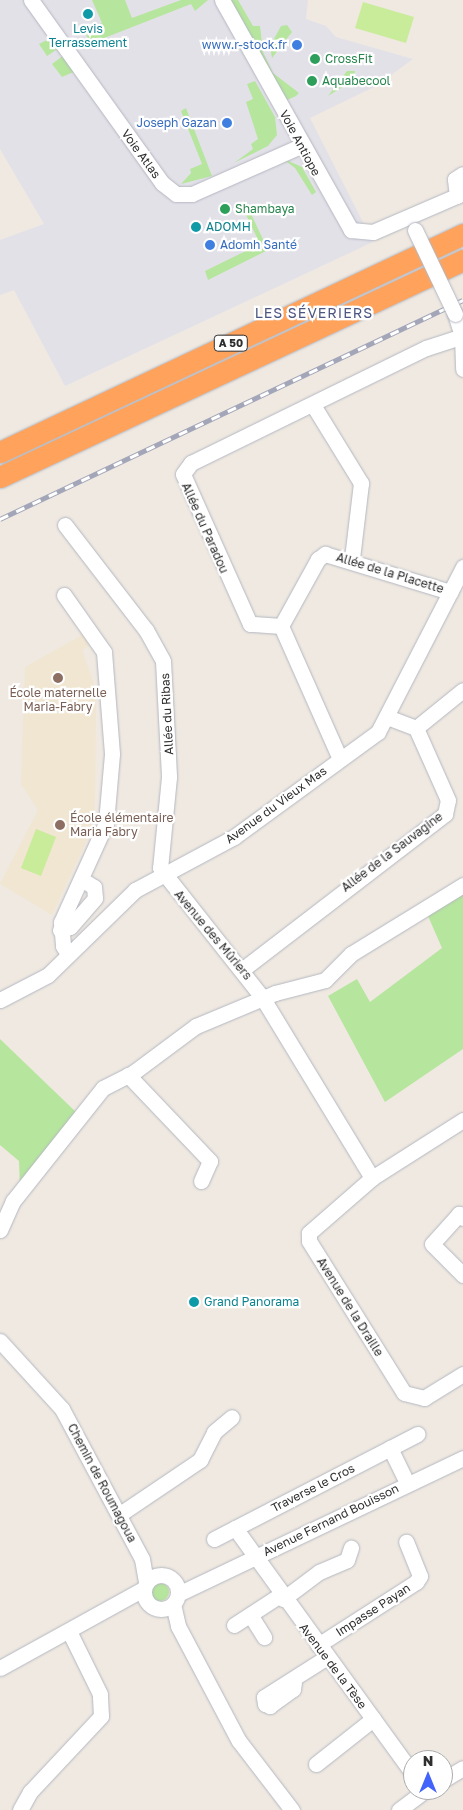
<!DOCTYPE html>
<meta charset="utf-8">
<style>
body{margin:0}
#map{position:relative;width:463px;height:1810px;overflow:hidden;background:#efe9e1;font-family:"Golos Text",sans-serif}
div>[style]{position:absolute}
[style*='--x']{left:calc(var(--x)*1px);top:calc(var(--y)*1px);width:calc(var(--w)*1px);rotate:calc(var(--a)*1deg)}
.industrial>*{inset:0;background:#e3e1e8}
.education>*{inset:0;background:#f0e6d1}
.green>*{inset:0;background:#b6e59e}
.round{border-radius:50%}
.pitch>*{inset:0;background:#c9ec9a}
.roads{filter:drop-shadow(0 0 1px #b4b7c1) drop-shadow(0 0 1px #b4b7c1)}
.minor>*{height:15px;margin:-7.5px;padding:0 7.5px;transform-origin:7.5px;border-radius:7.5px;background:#fff}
.minor>.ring{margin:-7.5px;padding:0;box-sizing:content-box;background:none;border:15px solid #fff;border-radius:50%}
.highway>*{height:21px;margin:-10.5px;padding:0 10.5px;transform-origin:10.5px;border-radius:10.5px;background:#ffa35c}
.rail>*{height:5px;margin-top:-2.5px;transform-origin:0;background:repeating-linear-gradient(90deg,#fff 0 9px,#a3a6b8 0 18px);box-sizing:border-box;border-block:1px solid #a3a6b8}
.bridges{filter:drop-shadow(0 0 1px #b4b7c1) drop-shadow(0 0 1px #b4b7c1)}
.minor-bridge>*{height:15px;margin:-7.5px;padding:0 7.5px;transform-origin:7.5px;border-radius:7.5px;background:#fff}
.dots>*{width:14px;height:14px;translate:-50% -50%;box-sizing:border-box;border:2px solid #fff;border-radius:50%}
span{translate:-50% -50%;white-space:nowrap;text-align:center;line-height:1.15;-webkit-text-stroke:4.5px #fff;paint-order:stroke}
.shield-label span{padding:1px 4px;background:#fff;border:1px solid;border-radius:4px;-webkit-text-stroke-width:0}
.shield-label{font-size:11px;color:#2e2e2e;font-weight:700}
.culture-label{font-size:12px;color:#0d838f}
.left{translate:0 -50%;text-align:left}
.shop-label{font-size:12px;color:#366cbe}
.right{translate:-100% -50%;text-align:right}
.leisure-label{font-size:12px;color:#27864d}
.street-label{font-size:12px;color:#2e2e2e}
.education-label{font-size:12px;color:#785e54}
.neighbourhood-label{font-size:14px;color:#4d5680;letter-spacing:1px}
.north{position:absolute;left:403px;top:1750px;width:50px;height:50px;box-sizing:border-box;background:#fff;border:1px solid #ababab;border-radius:50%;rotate:0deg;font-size:14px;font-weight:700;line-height:20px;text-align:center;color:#2e2e2e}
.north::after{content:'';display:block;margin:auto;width:18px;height:22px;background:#4264fb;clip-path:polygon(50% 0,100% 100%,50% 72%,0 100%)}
</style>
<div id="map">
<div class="industrial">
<div style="clip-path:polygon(0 0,308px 0,306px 19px,326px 26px,336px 37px,413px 59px,376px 86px,310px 118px,373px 242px,65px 386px,14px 290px,0 295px,0 240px,44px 224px,0 149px)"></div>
</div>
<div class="education">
<div style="clip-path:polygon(84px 634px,90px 645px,82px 650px,96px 690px,95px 811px,87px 840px,52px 915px,0 884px,38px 810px,21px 784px,25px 667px)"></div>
</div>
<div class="green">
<div style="clip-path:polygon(92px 0,125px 0,132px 18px,181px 0,208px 0,195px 11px,191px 4px,89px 44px,85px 30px,102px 23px)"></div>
<div style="clip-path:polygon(226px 0,238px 0,253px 26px,260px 26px,263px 52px,273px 73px,299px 93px,296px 96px,285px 101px)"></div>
<div style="clip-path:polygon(287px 25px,292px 32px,272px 58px,270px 46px,281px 26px)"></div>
<div style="clip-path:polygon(47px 40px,59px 48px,47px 56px,39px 44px)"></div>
<div style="clip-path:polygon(64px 55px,76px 71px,62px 77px,52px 64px)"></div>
<div style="clip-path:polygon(347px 71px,355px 71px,354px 80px,328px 96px)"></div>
<div style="clip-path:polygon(255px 81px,275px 117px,277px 135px,268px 146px,234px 163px,253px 149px,251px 144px,258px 139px,246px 102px,253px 99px,247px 84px)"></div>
<div style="clip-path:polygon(186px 108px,212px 176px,181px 184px,191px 173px,190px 169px,202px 164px,181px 111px)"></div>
<div style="clip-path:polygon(284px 159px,302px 167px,316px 192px,312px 195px,295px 168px,287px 162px,275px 165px)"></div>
<div style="clip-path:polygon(245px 201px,268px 250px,208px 280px,205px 271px,260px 244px,241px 204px)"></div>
<div style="clip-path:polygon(463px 890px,463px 1049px,385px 1102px,328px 996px,357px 979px,370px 1002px,442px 948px,428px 916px)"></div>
<div style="clip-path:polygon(0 1039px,77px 1113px,20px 1188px,19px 1161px,0 1145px)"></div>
<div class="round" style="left:151px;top:1583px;width:18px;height:18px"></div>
</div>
<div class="pitch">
<div style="clip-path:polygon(363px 2px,414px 17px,406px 43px,355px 28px)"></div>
<div style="clip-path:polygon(36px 829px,56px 837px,41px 876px,21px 868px)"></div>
</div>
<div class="roads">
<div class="minor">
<div style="--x:31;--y:0;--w:225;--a:54.4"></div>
<div style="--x:162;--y:183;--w:18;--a:38"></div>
<div style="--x:176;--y:194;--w:16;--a:0"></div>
<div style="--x:192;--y:194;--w:119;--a:-23.8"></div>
<div style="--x:222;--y:0;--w:264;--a:60.7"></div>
<div style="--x:351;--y:230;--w:22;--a:5"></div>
<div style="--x:373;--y:232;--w:98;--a:-23.4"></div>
<div style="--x:457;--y:196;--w:17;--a:-97"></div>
<div style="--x:455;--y:179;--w:9;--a:-32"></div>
<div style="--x:455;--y:314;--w:23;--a:72"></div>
<div style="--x:462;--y:336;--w:33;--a:88"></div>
<div style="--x:313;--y:405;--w:92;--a:58.4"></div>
<div style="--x:361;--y:483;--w:77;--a:96.8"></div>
<div style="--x:65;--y:525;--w:133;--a:52.4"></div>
<div style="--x:146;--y:630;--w:35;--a:61"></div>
<div style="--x:163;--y:661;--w:116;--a:87"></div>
<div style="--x:169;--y:777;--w:91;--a:95.6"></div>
<div style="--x:160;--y:868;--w:164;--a:51.7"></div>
<div style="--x:262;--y:997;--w:212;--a:58.7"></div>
<div style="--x:64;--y:595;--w:70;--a:54.9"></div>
<div style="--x:104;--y:652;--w:102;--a:85.5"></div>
<div style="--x:112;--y:754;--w:69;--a:95"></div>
<div style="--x:106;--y:823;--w:109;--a:114.4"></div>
<div style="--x:61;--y:922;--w:24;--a:85"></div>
<div style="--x:63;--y:946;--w:9;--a:58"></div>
<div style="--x:281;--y:626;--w:77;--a:-61.1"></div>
<div style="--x:318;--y:559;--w:9;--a:-36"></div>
<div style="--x:325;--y:554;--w:131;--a:16.9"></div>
<div style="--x:416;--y:728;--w:60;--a:-39"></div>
<div style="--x:340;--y:759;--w:145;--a:-113.9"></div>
<div style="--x:281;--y:626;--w:31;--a:-176"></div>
<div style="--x:250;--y:624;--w:164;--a:-114.1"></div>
<div style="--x:183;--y:474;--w:14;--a:-54"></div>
<div style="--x:191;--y:463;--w:262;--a:-26.1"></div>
<div style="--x:426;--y:348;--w:38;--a:-18"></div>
<div style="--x:60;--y:930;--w:10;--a:-17"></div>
<div style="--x:70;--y:927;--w:38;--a:-49"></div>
<div style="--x:95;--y:898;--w:11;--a:-95"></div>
<div style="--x:94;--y:887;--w:15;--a:-148"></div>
<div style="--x:243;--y:969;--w:255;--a:-37.5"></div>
<div style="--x:445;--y:814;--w:14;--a:-78"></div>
<div style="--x:448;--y:800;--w:79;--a:-114"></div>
<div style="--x:416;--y:728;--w:31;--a:-159"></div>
<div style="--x:0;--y:1000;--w:54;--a:-27.5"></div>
<div style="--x:48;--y:975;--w:122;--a:-44.3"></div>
<div style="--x:135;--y:890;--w:112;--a:-28.2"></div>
<div style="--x:234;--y:837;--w:178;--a:-36.1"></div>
<div style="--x:378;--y:732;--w:186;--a:-62.7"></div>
<div style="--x:128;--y:1075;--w:119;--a:46.4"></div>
<div style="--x:210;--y:1161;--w:22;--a:114"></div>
<div style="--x:463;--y:1120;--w:108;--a:147.5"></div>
<div style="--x:372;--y:1178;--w:84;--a:138.9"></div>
<div style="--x:309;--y:1233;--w:8;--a:90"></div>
<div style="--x:309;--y:1241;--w:179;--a:58"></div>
<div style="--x:404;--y:1393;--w:21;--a:14"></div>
<div style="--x:424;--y:1398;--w:46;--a:-31.6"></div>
<div style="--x:463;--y:1218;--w:6;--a:-135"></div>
<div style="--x:459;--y:1214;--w:40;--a:132"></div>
<div style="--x:432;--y:1244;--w:44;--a:45"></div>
<div style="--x:0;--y:1230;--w:32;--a:-66"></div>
<div style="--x:13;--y:1201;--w:144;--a:-51.5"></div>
<div style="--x:103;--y:1088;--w:35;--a:-27"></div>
<div style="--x:134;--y:1072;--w:77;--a:-36.6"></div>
<div style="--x:196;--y:1026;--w:86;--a:-22.7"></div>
<div style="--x:275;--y:993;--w:52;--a:-14.6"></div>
<div style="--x:325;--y:980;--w:37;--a:-45"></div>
<div style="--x:351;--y:954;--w:132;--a:-31.6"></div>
<div style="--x:0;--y:1341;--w:92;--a:47.6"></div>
<div style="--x:62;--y:1409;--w:170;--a:61.9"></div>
<div style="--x:142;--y:1559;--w:23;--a:80"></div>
<div style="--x:390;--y:1448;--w:39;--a:64"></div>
<div style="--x:120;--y:1514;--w:97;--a:-34"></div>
<div style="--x:200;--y:1460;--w:31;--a:-63"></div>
<div style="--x:214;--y:1432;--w:23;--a:-40"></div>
<div style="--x:235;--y:1528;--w:304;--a:54.1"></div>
<div style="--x:214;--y:1539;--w:229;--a:-27.3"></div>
<div class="ring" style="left:144px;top:1575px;width:19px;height:19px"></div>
<div style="--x:178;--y:1594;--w:316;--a:-25.5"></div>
<div style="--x:283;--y:1599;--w:45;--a:-36.9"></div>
<div style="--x:319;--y:1572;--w:30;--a:-23"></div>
<div style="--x:347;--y:1560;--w:13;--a:-72"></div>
<div style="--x:173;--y:1604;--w:23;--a:77"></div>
<div style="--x:178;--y:1626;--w:130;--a:62.1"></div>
<div style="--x:239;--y:1741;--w:87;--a:52.5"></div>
<div style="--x:251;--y:1616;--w:25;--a:58"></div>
<div style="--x:234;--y:1625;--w:55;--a:-33.1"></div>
<div style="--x:318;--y:1645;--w:117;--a:-32.7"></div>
<div style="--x:416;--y:1582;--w:7;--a:-56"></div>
<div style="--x:420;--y:1576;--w:37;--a:-112"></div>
<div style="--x:0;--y:1668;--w:163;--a:-28.9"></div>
<div style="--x:294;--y:1682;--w:7;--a:98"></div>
<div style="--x:293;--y:1689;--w:29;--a:144"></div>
<div style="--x:270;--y:1706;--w:5;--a:-158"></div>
<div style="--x:265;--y:1704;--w:7;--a:-98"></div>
<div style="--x:264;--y:1697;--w:75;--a:-32.4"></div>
<div style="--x:316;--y:1764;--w:73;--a:-38.3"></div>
<div style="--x:443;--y:1780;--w:23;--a:-31"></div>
<div style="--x:20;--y:1810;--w:21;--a:-61"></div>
<div style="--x:30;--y:1792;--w:104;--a:-46.9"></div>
<div style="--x:101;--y:1716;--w:22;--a:-93"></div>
<div style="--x:100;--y:1694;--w:70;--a:-116.2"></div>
<div style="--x:399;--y:1810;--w:34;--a:-37"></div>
</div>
<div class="highway">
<div style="--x:0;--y:452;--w:512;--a:-25.21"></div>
<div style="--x:0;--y:477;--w:511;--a:-25.11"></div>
</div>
</div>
<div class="rail">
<div style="--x:0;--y:519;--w:512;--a:-25.31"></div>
</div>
<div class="bridges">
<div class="minor-bridge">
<div style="--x:415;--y:230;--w:93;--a:64.5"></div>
</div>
</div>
<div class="dots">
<div style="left:88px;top:14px;background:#0f9aa8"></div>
<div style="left:297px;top:45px;background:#3f7fe0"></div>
<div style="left:315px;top:59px;background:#2e9e5b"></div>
<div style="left:312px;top:81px;background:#2e9e5b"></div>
<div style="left:227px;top:123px;background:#3f7fe0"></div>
<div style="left:225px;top:209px;background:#2e9e5b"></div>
<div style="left:196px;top:227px;background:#0f9aa8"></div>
<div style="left:210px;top:245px;background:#3f7fe0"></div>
<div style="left:58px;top:678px;background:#8d6e63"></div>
<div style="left:60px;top:825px;background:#8d6e63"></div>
<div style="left:194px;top:1302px;background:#0f9aa8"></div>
</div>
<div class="shield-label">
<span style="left:231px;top:343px">A 50</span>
</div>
<div class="culture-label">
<span style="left:88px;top:36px">Levis<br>Terrassement</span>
<span class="left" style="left:206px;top:227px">ADOMH</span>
<span class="left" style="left:204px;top:1302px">Grand Panorama</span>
</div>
<div class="shop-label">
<span class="right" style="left:287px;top:45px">www.r-stock.fr</span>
<span class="right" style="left:217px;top:123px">Joseph Gazan</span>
<span class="left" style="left:220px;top:245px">Adomh Santé</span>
</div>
<div class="leisure-label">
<span class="left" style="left:325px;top:59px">CrossFit</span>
<span class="left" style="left:322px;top:81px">Aquabecool</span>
<span class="left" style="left:235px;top:209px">Shambaya</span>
</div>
<div class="street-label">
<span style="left:300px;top:143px;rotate:62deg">Voie Antiope</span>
<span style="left:141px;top:154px;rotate:54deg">Voie Atlas</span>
<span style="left:205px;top:528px;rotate:66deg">Allée du Paradou</span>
<span style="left:390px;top:573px;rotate:17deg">Allée de la Placette</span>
<span style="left:167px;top:714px;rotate:-93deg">Allée du Ribas</span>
<span style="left:276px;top:805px;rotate:-36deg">Avenue du Vieux Mas</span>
<span style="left:392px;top:852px;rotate:-37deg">Allée de la Sauvagine</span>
<span style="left:213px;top:935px;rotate:50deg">Avenue des Mûriers</span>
<span style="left:350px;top:1307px;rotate:58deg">Avenue de la Draille</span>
<span style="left:102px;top:1483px;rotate:62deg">Chemin de Roumagoua</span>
<span style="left:313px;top:1488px;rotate:-27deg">Traverse le Cros</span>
<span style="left:331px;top:1520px;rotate:-26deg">Avenue Fernand Bouisson</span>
<span style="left:373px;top:1610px;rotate:-33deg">Impasse Payan</span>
<span style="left:333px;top:1666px;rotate:53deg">Avenue de la Tèse</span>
</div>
<div class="education-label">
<span style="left:58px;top:700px">École maternelle<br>Maria-Fabry</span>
<span class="left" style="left:70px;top:825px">École élémentaire<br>Maria Fabry</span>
</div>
<div class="neighbourhood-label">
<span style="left:314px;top:313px">LES SÉVERIERS</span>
</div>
<div class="north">N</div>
</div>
